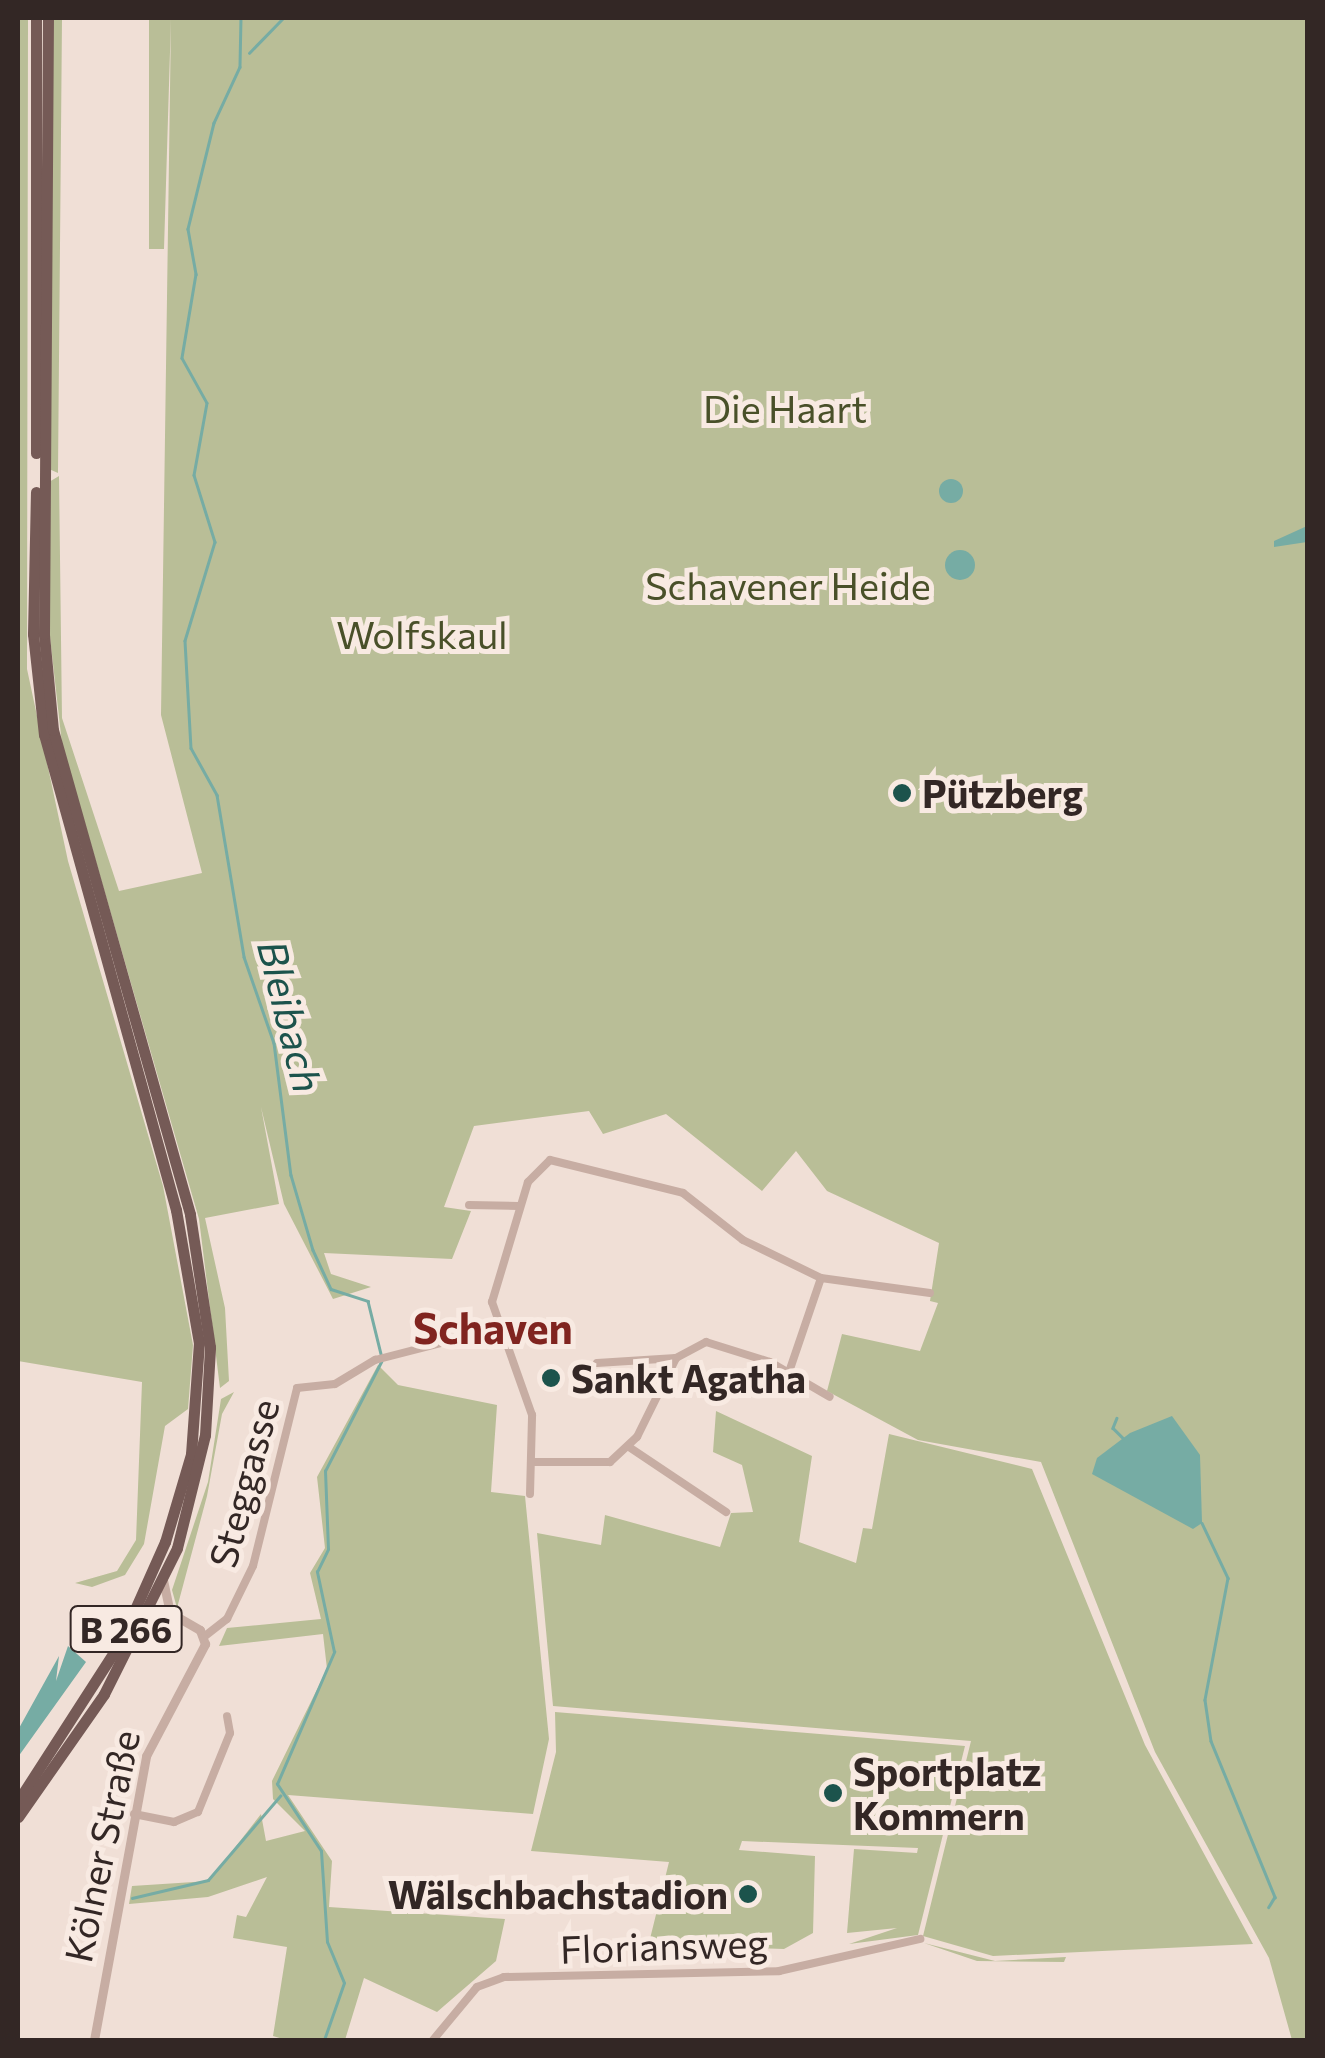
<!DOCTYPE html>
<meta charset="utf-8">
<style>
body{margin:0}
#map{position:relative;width:1325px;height:2058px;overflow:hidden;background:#f0dfd6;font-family:Commissioner,sans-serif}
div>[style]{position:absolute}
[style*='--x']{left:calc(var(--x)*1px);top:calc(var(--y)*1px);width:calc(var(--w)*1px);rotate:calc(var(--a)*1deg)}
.green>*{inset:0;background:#b9be97}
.water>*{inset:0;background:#76aca4}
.round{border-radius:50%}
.stream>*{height:2.5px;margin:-1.25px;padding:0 1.25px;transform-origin:1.25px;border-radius:1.25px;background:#76aca4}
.minor>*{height:8px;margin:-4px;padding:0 4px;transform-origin:4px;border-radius:4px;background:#c7ada3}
.tertiary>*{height:9px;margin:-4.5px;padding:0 4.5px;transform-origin:4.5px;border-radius:4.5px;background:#c7ada3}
.primary>*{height:11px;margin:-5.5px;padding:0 5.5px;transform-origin:5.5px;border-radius:5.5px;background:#755a56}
.dots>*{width:28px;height:28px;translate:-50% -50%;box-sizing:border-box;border:5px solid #f8eae2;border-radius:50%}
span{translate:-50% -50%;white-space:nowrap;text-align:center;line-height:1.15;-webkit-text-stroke:10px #f8eae2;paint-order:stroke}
.shield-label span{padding:2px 8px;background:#f8eae2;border:2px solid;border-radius:8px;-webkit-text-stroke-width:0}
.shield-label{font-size:35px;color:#332725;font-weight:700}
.park-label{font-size:38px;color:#495029}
.poi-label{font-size:38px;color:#332725;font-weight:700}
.left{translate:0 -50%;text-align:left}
.right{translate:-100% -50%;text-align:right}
.street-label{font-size:38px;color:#332725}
.water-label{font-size:40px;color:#1c534c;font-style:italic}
.quarter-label{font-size:42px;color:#80241f;font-weight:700}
.frame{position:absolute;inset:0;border:20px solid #332725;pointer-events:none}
</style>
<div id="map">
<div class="green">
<div style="clip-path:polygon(18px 18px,28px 18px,27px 669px,68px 861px,163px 1186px,193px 1345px,188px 1409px,165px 1426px,144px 1544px,125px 1575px,92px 1587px,75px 1583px,117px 1571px,136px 1540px,142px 1382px,18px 1361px)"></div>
<div style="clip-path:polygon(53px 18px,1307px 18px,1307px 2040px,1292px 2040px,1269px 1958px,1155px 1752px,1041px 1462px,918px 1440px,827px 1391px,842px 1334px,920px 1351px,938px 1303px,930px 1301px,939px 1243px,827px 1191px,796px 1151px,762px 1191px,666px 1114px,603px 1134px,589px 1111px,474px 1126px,444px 1207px,471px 1211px,452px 1259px,324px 1253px,331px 1274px,371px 1287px,333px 1299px,284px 1204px,261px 1107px,279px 1204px,205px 1218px,225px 1308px,229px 1381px,220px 1388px,199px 1219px,62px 744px,50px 637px,49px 482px,59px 476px,62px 718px,119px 891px,202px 873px,161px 715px,171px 19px,164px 249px,149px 249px,149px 19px,62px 19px,58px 473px,49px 469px)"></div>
<div style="clip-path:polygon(378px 1365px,398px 1385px,497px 1405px,491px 1492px,525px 1496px,549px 1739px,533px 1814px,288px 1795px,332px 1861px,329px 1907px,505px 1919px,496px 1961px,437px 2012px,364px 1978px,345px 2040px,286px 2040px,273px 2036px,287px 1947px,233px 1938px,237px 1915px,246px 1917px,267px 1877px,208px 1897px,129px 1904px,132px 1886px,209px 1881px,261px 1814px,266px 1841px,305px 1831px,273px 1799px,272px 1781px,327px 1669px,323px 1634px,219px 1646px,227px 1628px,321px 1619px,310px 1573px,325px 1548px,317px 1477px)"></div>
<div style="clip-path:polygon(234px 1392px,222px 1414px,207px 1496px,177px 1608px,172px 1590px,208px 1482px,221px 1399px)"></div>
<div style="clip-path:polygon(716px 1411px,812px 1456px,799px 1542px,856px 1563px,863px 1528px,872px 1529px,889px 1434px,1032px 1469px,1145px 1745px,1253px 1944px,993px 1956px,923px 1936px,971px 1741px,553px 1706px,537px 1533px,601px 1545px,605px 1515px,720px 1547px,731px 1513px,753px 1512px,742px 1465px,713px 1452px)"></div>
<div style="clip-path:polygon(555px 1712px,965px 1746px,918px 1935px,849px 1944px,897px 1928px,847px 1933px,854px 1849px,917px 1853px,918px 1848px,742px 1841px,739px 1850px,815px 1856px,813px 1933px,784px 1949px,690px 1946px,671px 1963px,644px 1963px,669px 1862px,531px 1851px,556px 1752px)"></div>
<div style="clip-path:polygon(924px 1943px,995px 1961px,1066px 1957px,1064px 1962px,977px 1961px)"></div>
</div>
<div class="water">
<div class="round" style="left:939px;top:479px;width:24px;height:24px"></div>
<div style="clip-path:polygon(1307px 526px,1307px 542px,1274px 547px,1274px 541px)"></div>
<div class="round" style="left:945px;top:550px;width:30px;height:30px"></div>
<div style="clip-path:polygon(1172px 1416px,1200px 1455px,1202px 1523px,1193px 1529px,1092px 1474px,1097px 1458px,1130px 1433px)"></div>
<div style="clip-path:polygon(68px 1646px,86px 1662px,18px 1757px,18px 1730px,59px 1656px,56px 1681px)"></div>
</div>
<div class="stream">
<div style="--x:241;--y:18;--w:49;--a:91.2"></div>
<div style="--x:240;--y:67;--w:62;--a:114.9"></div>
<div style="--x:214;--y:123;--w:109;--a:103.8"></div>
<div style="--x:188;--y:229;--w:46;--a:79.9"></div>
<div style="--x:196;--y:274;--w:85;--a:99.5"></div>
<div style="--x:182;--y:358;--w:51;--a:60.9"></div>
<div style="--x:207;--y:403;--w:73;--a:100.2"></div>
<div style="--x:194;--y:475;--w:70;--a:72.6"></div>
<div style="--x:215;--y:542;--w:103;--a:106.9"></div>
<div style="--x:185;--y:641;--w:107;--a:86.8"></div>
<div style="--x:191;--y:748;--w:54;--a:61"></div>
<div style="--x:217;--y:795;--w:164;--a:80.5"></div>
<div style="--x:244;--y:957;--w:91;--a:70.8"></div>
<div style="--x:274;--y:1043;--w:133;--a:82.7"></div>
<div style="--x:291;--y:1175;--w:78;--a:73.7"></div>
<div style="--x:313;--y:1250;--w:43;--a:65.2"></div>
<div style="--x:331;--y:1289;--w:39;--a:18"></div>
<div style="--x:368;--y:1301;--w:55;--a:76.2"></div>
<div style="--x:249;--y:53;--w:49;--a:-45.8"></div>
<div style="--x:1117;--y:1418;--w:11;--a:112"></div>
<div style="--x:1113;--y:1428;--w:14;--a:45"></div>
<div style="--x:1202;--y:1523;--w:61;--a:64.7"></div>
<div style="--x:1228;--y:1578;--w:124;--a:100.7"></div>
<div style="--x:1205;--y:1700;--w:41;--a:81.7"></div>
<div style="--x:1211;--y:1741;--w:169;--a:67.7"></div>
<div style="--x:1275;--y:1897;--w:12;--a:121"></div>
<div style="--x:132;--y:1898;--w:78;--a:-13.3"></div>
<div style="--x:208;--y:1880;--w:111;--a:-49.4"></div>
<div style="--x:324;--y:2040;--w:60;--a:-70.7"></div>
<div style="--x:344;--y:1983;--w:44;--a:-112.5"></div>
<div style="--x:327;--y:1942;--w:91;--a:-93.8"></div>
<div style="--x:321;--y:1851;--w:80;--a:-123.3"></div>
<div style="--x:277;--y:1784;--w:144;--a:-66.6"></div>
<div style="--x:334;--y:1652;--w:82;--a:-102"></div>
<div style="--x:317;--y:1572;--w:25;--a:-64"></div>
<div style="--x:328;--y:1549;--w:78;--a:-92.2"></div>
<div style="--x:325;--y:1471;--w:123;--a:-62.8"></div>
</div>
<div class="minor">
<div style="--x:469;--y:1205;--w:49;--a:1.2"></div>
<div style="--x:597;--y:1363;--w:79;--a:-3.6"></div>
<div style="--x:789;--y:1372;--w:99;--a:-71.2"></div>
<div style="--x:629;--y:1447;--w:117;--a:33.8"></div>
<div style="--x:535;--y:1462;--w:75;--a:0"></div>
<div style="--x:610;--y:1462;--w:37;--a:-43"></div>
<div style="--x:637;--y:1437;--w:88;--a:-63.7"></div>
<div style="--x:676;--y:1358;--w:34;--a:-28"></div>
<div style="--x:706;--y:1342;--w:67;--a:17.4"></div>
<div style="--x:770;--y:1362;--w:69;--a:30.3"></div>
<div style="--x:530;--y:1494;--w:79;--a:-88.5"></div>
<div style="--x:532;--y:1415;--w:120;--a:-109.5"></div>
<div style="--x:492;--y:1302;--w:125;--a:-73.3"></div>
<div style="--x:528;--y:1182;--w:31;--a:-45"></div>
<div style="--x:550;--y:1160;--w:137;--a:13.9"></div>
<div style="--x:683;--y:1193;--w:76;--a:38.1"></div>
<div style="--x:743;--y:1240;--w:87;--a:26"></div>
<div style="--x:821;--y:1278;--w:110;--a:7.8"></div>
<div style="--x:205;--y:1636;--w:28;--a:-38"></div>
<div style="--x:227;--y:1619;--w:59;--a:-63.9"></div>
<div style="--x:253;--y:1566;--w:183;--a:-76.1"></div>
<div style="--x:297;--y:1388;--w:38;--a:-6"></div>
<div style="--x:335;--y:1384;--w:47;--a:-31"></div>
<div style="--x:375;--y:1360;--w:125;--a:-14.4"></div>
<div style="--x:134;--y:1814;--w:41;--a:11.3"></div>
<div style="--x:174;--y:1822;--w:26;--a:-23"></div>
<div style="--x:198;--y:1812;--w:85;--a:-67.9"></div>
<div style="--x:230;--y:1733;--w:17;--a:-100"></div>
<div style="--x:433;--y:2040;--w:69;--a:-50.3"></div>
<div style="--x:477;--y:1987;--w:29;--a:-20"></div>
<div style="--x:504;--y:1977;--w:275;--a:-1.2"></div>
<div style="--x:779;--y:1971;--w:145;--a:-12.8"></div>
</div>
<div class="tertiary">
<div style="--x:94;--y:2040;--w:289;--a:-79.6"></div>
<div style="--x:146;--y:1756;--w:127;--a:-62.2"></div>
<div style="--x:205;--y:1644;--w:15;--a:-110"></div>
<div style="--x:200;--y:1630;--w:34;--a:-150"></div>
<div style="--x:170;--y:1613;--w:35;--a:-102"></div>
</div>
<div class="primary">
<div style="--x:36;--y:453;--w:435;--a:-90"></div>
<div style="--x:18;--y:1801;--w:188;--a:-57.2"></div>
<div style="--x:120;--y:1643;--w:111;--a:-66"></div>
<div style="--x:165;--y:1542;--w:92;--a:-73.5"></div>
<div style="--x:191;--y:1454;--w:111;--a:-85.9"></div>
<div style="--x:199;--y:1343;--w:135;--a:-99.8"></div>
<div style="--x:176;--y:1210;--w:493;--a:-105.5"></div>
<div style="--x:44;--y:735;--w:102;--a:-96.2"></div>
<div style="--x:33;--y:634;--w:142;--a:-88.8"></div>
<div style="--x:18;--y:1817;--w:150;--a:-55"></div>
<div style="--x:104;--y:1694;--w:163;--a:-63.4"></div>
<div style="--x:177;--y:1548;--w:116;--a:-76.1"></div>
<div style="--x:205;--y:1435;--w:88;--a:-86.7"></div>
<div style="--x:210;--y:1347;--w:134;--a:-98.6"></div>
<div style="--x:190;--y:1214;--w:503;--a:-105.8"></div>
<div style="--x:53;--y:730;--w:96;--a:-95.4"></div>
<div style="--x:44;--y:634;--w:616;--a:-89.63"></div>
</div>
<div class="dots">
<div style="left:902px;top:793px;background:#1c534c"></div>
<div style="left:551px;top:1378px;background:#1c534c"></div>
<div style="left:833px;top:1793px;background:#1c534c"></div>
<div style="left:748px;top:1894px;background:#1c534c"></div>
</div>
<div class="shield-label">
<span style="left:126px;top:1629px">B 266</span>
</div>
<div class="park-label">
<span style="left:785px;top:408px">Die Haart</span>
<span style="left:788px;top:585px">Schavener Heide</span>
<span style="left:422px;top:634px">Wolfskaul</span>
</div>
<div class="poi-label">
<span class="left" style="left:922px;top:793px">Pützberg</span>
<span class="left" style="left:571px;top:1378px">Sankt Agatha</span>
<span class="left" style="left:853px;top:1793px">Sportplatz<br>Kommern</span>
<span class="right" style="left:728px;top:1894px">Wälschbachstadion</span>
</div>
<div class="street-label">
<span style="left:243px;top:1483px;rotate:-75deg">Steggasse</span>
<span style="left:101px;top:1846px;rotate:-78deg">Kölner Straße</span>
<span style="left:664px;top:1945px;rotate:-2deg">Floriansweg</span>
</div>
<div class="water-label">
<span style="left:291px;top:1016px;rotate:76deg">Bleibach</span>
</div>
<div class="quarter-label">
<span style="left:493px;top:1327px">Schaven</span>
</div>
<div class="frame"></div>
</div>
